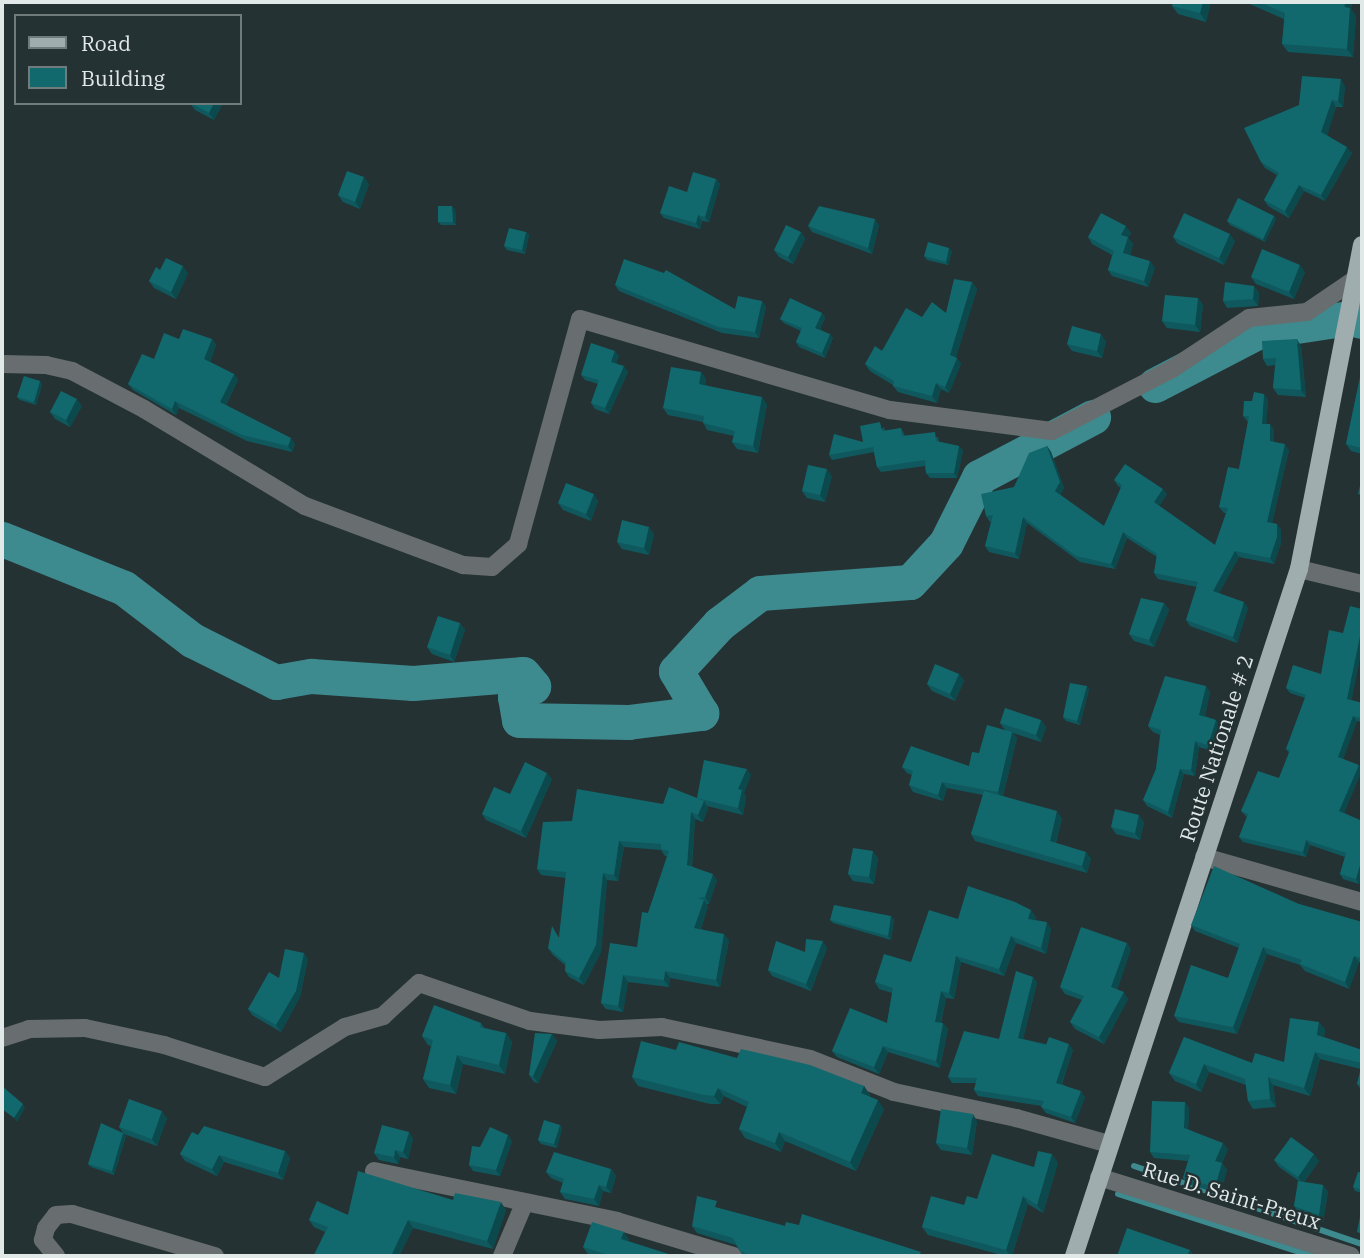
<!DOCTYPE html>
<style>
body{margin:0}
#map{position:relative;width:1364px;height:1258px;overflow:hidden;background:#253233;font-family:"IBM Plex Serif",serif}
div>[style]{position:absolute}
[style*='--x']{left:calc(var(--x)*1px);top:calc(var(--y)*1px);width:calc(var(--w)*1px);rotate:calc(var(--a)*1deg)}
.stream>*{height:6px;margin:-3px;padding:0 3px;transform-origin:3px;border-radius:3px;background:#3d8a8f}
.river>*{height:35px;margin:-17.5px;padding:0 17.5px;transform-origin:17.5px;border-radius:17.5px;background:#3d8a8f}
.minor>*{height:18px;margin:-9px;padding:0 9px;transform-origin:9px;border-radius:9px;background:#686e6f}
.major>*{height:18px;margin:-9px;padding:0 9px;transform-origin:9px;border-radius:9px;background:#a0adae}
.wall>*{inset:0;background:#0f595e}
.shaded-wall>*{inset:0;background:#0c494c}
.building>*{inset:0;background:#11686d}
span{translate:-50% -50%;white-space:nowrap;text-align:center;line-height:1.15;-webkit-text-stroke:5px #253233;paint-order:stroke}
.street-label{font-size:21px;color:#e0e8e8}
.frame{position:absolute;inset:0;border:4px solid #e0e8e8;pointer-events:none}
.legend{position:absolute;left:14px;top:14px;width:228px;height:91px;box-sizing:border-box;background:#253233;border:2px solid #707b7b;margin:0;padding:9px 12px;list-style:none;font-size:21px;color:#e0e8e8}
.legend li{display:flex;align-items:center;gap:14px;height:35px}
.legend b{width:35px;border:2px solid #707b7b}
</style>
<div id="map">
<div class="stream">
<div style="--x:1134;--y:1166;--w:241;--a:18.9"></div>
<div style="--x:1118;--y:1194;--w:204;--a:17.7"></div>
</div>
<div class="river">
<div style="--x:1155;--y:385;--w:115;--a:-27.5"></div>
<div style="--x:1257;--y:332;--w:93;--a:-8.7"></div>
<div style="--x:1349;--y:318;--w:13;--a:13"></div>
<div style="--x:2;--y:539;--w:131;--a:21.9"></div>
<div style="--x:124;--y:588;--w:86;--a:37.4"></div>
<div style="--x:192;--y:640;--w:94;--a:26.6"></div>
<div style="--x:276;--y:682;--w:36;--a:-10"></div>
<div style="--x:311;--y:676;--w:102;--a:3.9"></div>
<div style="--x:413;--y:683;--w:110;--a:-4.7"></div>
<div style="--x:523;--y:674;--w:16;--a:50"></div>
<div style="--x:533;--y:686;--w:21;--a:149"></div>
<div style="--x:515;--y:697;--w:23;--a:80"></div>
<div style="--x:519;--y:720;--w:109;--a:1.1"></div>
<div style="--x:628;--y:722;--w:74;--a:-7"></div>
<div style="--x:701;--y:713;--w:49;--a:-120.8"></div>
<div style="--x:676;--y:671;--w:64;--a:-47.5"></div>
<div style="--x:719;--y:624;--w:51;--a:-37.1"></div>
<div style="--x:760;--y:593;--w:150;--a:-4.2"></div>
<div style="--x:910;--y:582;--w:53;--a:-47.3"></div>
<div style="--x:946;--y:543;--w:74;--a:-63.4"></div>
<div style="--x:979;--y:477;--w:129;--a:-27.8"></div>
</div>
<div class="minor">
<div style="--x:2;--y:364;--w:44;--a:1.3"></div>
<div style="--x:46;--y:365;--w:27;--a:13"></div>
<div style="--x:72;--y:371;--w:81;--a:27.8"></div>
<div style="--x:144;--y:409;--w:188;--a:31.1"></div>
<div style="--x:305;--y:506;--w:169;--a:20.5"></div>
<div style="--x:463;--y:565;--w:29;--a:4"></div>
<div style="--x:492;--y:567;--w:35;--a:-41"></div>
<div style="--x:518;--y:544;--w:233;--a:-74.6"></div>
<div style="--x:580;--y:319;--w:323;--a:16.4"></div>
<div style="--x:890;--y:410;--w:163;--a:7.4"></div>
<div style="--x:1052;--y:431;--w:135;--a:-27.3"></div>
<div style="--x:1172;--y:369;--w:92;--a:-33.5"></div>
<div style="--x:1249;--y:318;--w:58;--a:-5.9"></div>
<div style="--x:1307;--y:312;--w:60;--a:-34.2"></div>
<div style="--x:1299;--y:569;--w:65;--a:13.4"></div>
<div style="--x:1204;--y:857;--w:164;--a:15.9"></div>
<div style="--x:2;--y:1038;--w:28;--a:-18"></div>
<div style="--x:29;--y:1029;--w:56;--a:-1"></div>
<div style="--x:85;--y:1028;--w:81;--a:12.1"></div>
<div style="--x:164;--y:1045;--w:106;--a:17.6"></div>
<div style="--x:265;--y:1077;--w:94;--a:-32"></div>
<div style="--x:345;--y:1027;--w:40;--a:-16"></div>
<div style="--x:383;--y:1016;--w:49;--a:-42.5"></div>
<div style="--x:419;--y:983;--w:117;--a:18.9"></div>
<div style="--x:530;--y:1021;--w:70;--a:7.4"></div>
<div style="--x:599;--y:1030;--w:63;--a:-2.7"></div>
<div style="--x:662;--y:1027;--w:151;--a:12.2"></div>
<div style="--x:810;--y:1059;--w:90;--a:21.4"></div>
<div style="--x:894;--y:1092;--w:125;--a:12"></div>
<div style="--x:1016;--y:1118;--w:97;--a:15.6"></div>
<div style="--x:374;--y:1171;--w:248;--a:11.6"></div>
<div style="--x:617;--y:1221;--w:122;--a:16.7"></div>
<div style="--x:1099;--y:1177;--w:264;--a:17.4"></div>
<div style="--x:56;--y:1256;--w:21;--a:-129"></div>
<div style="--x:43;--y:1240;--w:12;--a:-76"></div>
<div style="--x:46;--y:1228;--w:16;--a:-52"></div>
<div style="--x:56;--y:1215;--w:16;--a:-4"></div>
<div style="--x:72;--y:1214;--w:149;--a:16.4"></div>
<div style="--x:502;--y:1256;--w:56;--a:-67.1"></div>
</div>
<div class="major">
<div style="--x:1074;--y:1256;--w:723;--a:-71.87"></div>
<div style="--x:1299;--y:569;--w:330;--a:-79"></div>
</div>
<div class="wall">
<div style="clip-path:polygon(1211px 2px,1206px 22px,1178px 14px,1172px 6px)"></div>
<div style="clip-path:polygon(1245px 2px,1352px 2px,1351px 9px,1356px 16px,1353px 57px,1288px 52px,1282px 44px,1284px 19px)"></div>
<div style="clip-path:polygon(1345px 86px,1343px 107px,1336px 107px,1327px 135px,1352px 153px,1325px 201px,1304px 191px,1289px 218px,1268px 206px,1264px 200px,1277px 175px,1265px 168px,1261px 162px)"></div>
<div style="clip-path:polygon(190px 103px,223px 103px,214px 120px,195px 110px)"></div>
<div style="clip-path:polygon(716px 179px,720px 184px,709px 222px,702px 221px,700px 229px,664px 218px,660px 213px,687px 192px)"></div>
<div style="clip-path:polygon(369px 184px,360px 209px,343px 202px,338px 195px)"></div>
<div style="clip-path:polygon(455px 209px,456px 225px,441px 225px,438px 222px)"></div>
<div style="clip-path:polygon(1274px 216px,1276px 219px,1265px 242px,1230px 225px,1227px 221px)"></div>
<div style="clip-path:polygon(879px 225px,872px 254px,812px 232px,808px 226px)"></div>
<div style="clip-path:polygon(526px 232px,529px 235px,525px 254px,507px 250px,504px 246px)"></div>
<div style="clip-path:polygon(801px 232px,805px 239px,793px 264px,779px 257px,774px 250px)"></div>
<div style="clip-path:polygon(1131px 233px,1128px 238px,1133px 244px,1130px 255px,1155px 268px,1148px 287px,1112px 276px,1108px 270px,1112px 255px,1092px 244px,1088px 237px)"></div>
<div style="clip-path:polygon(1173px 237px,1235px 241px,1224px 265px,1178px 244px)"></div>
<div style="clip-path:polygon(952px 251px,948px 265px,927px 260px,924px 256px)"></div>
<div style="clip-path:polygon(160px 270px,188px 273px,176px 299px,154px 288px,149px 281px)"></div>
<div style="clip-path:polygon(1305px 272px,1294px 299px,1256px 284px,1251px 277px)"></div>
<div style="clip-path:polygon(972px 282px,977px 289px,956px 357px,961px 364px,949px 393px,941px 389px,937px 403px,898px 392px,893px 386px,893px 385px,870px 371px,865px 364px,922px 317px,946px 313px)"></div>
<div style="clip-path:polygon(615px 285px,735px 309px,762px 301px,766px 307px,759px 338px,722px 333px,619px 291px)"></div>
<div style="clip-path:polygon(1254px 286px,1259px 293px,1258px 306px,1227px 308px,1223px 301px)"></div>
<div style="clip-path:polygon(1198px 298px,1203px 305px,1200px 332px,1167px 328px,1162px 321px)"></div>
<div style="clip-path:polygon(822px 313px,825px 318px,820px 329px,833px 338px,825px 358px,799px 347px,796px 342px,801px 331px,784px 323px,780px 319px)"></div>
<div style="clip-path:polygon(179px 339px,212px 339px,216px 345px,210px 362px,234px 374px,238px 380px,226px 405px,295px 444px,292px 452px,247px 441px,179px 408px,176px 415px,133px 390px,128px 384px,154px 359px)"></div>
<div style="clip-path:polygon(1106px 341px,1102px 358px,1072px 351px,1067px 344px)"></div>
<div style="clip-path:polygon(1301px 346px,1306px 397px,1278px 395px,1273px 388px,1275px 365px,1267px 366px,1263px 359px)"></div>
<div style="clip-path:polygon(619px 356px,616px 363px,628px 372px,609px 414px,595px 409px,591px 403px,598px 384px,585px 380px,581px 375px)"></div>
<div style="clip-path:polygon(1362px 368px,1362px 454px,1351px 451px,1346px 444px)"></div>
<div style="clip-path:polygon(701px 372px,706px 379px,705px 385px,767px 404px,758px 453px,737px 449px,732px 442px,734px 436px,707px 430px,703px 422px,668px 415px,663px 408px)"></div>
<div style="clip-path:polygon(40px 381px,42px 385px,36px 405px,20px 400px,17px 397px)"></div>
<div style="clip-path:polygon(1264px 394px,1268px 400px,1266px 424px,1270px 424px,1274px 430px,1274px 442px,1289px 450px,1272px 523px,1277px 524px,1281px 530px,1281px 543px,1274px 564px,1239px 557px,1219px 593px,1248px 608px,1237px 643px,1190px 626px,1186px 620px,1197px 587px,1158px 579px,1154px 573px,1157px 557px,1127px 538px,1115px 569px,1080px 562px,1027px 523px,1019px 559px,989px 552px,985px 546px,991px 522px,990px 522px,986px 516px,1014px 487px,1047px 446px,1051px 452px,1064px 488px,1060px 495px,1104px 526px,1121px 488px,1118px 486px,1114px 480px,1167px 494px,1159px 506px,1215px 545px,1226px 513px,1224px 513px,1219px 507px,1239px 469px,1248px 422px,1243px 416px,1252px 401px)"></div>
<div style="clip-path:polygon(82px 406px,70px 427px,55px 419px,50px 412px)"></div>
<div style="clip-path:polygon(884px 427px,885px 431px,901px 428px,905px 436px,938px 437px,939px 442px,959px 446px,963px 451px,957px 478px,930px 478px,926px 473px,925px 466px,881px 472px,877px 467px,874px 452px,832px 460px,829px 455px,863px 442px)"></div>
<div style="clip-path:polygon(832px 476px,825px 502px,807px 498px,802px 491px)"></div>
<div style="clip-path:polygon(598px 501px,591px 521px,563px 510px,558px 503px)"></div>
<div style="clip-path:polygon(654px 534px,649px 555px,622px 549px,617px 542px)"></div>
<div style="clip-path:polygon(1164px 603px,1169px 610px,1154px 647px,1134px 641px,1129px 634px)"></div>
<div style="clip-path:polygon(1362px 609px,1362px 648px,1351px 700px,1362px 703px,1362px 722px,1357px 721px,1343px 759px,1362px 770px,1344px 813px,1362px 821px,1362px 875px,1359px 884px,1343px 879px,1340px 874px,1345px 857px,1310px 845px,1306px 857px,1243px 842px,1239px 837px,1247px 817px,1241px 811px,1279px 778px,1289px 753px,1286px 749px,1305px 698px,1290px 693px,1286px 688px,1321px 674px,1343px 633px)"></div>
<div style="clip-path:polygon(460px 623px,465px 630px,454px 662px,432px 654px,427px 647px)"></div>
<div style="clip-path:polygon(959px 674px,964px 681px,955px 701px,932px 691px,927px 684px)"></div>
<div style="clip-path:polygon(1206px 686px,1210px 692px,1205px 716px,1216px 720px,1220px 726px,1212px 751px,1199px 747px,1195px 776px,1184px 774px,1172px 818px,1147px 806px,1143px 800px,1156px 769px,1160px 735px,1153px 732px,1148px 726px)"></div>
<div style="clip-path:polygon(1089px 689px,1080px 725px,1066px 721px,1063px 717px)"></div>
<div style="clip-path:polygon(1041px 720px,1046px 727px,1041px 742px,1013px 733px,1017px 738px,1003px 796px,1062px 818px,1056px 843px,1091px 858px,1087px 873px,975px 841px,971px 834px,983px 795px,947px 788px,943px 801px,913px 792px,909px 785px,912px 775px,907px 773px,902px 767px,969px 766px,979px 753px,1005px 730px,1000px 723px)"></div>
<div style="clip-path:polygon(751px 775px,744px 793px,746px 797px,743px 815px,707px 806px,708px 808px,703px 822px,695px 819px,692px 866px,717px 880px,709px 904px,707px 904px,708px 906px,701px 929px,729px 940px,720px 987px,670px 978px,669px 987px,628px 982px,623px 1012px,606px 1009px,601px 1003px,637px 947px,667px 856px,665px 856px,661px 850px,624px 847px,618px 881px,607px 880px,601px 952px,584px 985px,569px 977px,565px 971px,565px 965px,553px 955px,548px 948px,559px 937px,566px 878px,541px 875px,537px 869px,572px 821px,663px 804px,697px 798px)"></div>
<div style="clip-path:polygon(552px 779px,526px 838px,486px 820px,482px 814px,510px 794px)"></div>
<div style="clip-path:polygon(1144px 822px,1140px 840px,1116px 834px,1111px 827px)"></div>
<div style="clip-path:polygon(878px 858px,874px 884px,853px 881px,848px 874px)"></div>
<div style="clip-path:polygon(1299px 904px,1362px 922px,1362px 963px,1359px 962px,1349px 989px,1305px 971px,1300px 965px,1267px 954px,1237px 1034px,1179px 1022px,1174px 1016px,1228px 978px,1239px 948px,1195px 931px,1191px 925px)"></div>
<div style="clip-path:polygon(1036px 917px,1035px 920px,1051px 929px,1046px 954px,1016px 943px,1004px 976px,961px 962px,954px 999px,946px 998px,941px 1023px,948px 1029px,940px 1068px,888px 1052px,879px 1074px,837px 1057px,832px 1051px,887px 1023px,892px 993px,879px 989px,875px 982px,911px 962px,958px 919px)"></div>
<div style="clip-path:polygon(894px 919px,891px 940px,833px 923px,830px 920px)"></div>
<div style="clip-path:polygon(827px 948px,811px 991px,772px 976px,768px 970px)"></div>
<div style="clip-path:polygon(1131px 949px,1117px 990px,1128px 999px,1104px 1044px,1075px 1029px,1070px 1022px,1082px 1000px,1065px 994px,1060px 987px)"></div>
<div style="clip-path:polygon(308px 959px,300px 997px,281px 1032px,252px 1015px,248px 1009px,279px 978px)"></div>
<div style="clip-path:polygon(1033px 977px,1037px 983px,1023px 1039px,1073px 1050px,1062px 1084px,1085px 1097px,1075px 1123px,1046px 1113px,1041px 1107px,1042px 1106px,978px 1096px,974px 1090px,976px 1083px,952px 1083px,948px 1077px,999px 1039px)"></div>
<div style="clip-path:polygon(481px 1023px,485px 1029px,506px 1033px,512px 1042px,505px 1074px,463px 1064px,456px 1094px,429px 1088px,423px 1079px,431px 1046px,428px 1045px,422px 1036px)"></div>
<div style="clip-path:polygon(1325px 1029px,1324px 1037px,1362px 1050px,1362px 1091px,1357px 1084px,1361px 1069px,1320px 1059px,1310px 1096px,1273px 1085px,1276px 1107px,1253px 1109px,1248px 1101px,1246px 1085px,1209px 1072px,1201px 1092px,1175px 1081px,1169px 1073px,1184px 1037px,1252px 1063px,1284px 1062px)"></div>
<div style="clip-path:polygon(552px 1034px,557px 1041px,538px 1083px,534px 1082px,529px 1075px)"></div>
<div style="clip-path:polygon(676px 1050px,737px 1058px,864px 1086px,870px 1095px,869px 1096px,884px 1109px,856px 1171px,785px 1141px,781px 1152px,745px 1138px,739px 1129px,747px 1107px,724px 1096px,720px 1104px,710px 1104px,638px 1086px,632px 1077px)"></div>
<div style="clip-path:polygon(1189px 1108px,1188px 1129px,1228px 1149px,1222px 1163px,1227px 1170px,1220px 1194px,1187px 1184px,1183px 1178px,1188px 1161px,1154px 1158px,1150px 1152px)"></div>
<div style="clip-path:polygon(167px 1118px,157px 1146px,124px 1134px,126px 1136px,114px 1175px,91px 1167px,88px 1164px,123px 1133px,119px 1127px)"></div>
<div style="clip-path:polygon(977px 1121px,972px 1155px,941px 1150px,936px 1143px)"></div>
<div style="clip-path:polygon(560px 1125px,562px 1128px,557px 1148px,541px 1144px,538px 1140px)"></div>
<div style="clip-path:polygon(409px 1132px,413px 1139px,408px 1159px,400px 1157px,398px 1164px,379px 1160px,374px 1153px)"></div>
<div style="clip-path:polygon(198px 1135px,285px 1151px,290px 1158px,283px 1180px,224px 1162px,217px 1176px,185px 1161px,180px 1154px)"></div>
<div style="clip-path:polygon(512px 1141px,500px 1176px,473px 1171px,469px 1165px,480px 1147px)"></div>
<div style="clip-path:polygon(1274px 1160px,1319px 1161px,1304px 1182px,1323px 1185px,1328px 1192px,1323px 1222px,1299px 1213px,1294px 1206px,1299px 1181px,1279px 1167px)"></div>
<div style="clip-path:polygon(1058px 1163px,1043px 1213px,1028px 1204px,1012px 1256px,1005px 1256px,928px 1235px,922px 1227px,977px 1199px,1034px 1167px)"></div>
<div style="clip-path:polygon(611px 1169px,616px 1176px,611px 1193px,603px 1191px,599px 1206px,565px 1199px,560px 1192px,563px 1183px,551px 1178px,546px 1172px)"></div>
<div style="clip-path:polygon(1362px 1173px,1362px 1193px,1355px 1191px,1353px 1187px)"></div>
<div style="clip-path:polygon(453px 1200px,506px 1210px,493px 1249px,413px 1228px,399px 1256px,315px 1256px,314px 1255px,325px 1232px,314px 1227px,309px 1220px)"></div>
<div style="clip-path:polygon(722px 1209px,785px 1226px,924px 1256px,743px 1256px,736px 1245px,697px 1233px,692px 1226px)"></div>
<div style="clip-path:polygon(629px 1239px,628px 1241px,675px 1256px,596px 1256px,588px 1254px,583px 1247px)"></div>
</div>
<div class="shaded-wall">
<div style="clip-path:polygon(1203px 2px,1211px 2px,1206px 22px,1200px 13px)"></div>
<div style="clip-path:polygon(1345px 2px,1352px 2px,1351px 9px,1356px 16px,1353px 57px,1347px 49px)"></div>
<div style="clip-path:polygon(1341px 79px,1345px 86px,1343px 107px,1338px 101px)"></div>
<div style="clip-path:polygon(1332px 100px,1336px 107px,1326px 139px,1321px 132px)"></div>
<div style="clip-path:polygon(214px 103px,223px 103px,214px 120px,209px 113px)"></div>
<div style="clip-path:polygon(1347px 147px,1352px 153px,1325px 201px,1321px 195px)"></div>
<div style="clip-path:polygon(364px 177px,369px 184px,360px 209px,355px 202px)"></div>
<div style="clip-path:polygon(716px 179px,720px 184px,709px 222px,705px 217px)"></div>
<div style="clip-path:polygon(1299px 185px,1304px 191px,1289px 218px,1285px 211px)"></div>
<div style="clip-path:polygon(452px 206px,455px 209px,456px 225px,453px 222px)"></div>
<div style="clip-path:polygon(698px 215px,702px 221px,700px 229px,696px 223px)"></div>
<div style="clip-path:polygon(1274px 216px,1276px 219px,1265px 242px,1263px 239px)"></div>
<div style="clip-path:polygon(875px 219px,879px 225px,872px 254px,868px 248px)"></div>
<div style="clip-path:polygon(1126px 226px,1131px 233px,1128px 238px,1133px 244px,1128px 260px,1123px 253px,1121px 235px)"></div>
<div style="clip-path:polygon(526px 232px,529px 235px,525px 254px,522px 250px)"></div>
<div style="clip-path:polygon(801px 232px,805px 239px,793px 264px,788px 257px)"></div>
<div style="clip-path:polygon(1230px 234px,1235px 241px,1224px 265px,1219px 258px)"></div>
<div style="clip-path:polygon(949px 248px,952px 251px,948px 265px,946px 262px)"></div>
<div style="clip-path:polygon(1150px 261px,1155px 268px,1148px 287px,1144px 281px)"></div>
<div style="clip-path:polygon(1300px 265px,1305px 272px,1294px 299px,1289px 292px)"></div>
<div style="clip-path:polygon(183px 266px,188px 273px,176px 299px,171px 292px)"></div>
<div style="clip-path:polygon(972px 282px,977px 289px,955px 361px,950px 355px)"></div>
<div style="clip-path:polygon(1254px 286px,1259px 293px,1258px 306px,1253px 299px)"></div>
<div style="clip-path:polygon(1198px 298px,1203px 305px,1200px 332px,1195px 325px)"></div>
<div style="clip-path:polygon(762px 301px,766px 307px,759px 338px,755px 332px)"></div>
<div style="clip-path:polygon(822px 313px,825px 318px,819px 332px,815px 328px)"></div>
<div style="clip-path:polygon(830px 334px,833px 338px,825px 358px,822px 353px)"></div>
<div style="clip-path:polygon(1101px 334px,1106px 341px,1102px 358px,1097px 351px)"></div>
<div style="clip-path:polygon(212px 339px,216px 345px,209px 366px,204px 359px)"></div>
<div style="clip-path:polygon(1297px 339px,1301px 346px,1306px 397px,1301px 390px)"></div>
<div style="clip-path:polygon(615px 351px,619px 356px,615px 367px,611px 362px)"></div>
<div style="clip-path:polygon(957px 358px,961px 364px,949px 393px,945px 387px)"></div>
<div style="clip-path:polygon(624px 366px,628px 372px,609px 414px,605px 408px)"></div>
<div style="clip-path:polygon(701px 372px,706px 379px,704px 391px,699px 384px)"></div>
<div style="clip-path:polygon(234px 374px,238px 380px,224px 408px,220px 402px)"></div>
<div style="clip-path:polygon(40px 381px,42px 385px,36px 405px,34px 402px)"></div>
<div style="clip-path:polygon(936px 383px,941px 389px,937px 403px,932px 396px)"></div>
<div style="clip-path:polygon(1264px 394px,1268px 400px,1266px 430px,1262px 424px)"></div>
<div style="clip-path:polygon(762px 397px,767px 404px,758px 453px,753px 446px)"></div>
<div style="clip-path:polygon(77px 399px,82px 406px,70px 427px,66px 420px)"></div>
<div style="clip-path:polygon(175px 401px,179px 408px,176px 415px,172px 409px)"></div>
<div style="clip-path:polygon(1270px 424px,1274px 430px,1274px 447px,1270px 441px)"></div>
<div style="clip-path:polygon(291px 438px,295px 444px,292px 452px,288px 446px)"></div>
<div style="clip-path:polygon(1285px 444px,1289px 450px,1271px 528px,1267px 522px)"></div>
<div style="clip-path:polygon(959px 446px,963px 451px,957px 478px,954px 473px)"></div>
<div style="clip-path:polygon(1047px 446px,1051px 452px,1064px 488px,1059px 497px,1055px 491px)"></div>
<div style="clip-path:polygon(827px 469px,832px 476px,825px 502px,820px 495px)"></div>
<div style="clip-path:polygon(1163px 489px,1167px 494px,1158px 508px,1154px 502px)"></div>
<div style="clip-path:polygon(594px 494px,598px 501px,591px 521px,586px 514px)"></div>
<div style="clip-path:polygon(1023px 517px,1027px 523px,1019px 559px,1015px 553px)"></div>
<div style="clip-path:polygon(1277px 524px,1281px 530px,1281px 543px,1274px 564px,1270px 558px)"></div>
<div style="clip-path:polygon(649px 527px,654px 534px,649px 555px,644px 548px)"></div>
<div style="clip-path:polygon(1123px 532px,1127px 538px,1115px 569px,1111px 564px)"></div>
<div style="clip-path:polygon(1235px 551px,1239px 557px,1217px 597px,1213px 591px)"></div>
<div style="clip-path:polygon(1244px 602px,1248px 608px,1237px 643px,1233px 637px)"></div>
<div style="clip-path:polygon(1164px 603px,1169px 610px,1154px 647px,1149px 640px)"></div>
<div style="clip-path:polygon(460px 623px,465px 630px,454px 662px,450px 655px)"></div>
<div style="clip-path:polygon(1361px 631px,1362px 633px,1362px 648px,1351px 704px,1347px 699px)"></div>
<div style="clip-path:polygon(959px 674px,964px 681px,955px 701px,950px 694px)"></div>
<div style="clip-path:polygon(1087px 686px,1089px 689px,1080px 725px,1077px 721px)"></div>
<div style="clip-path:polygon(1206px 686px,1210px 692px,1204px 721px,1199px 715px)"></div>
<div style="clip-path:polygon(1353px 716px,1357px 721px,1342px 762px,1338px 757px)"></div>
<div style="clip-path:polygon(1041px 720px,1046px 727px,1041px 742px,1036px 735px)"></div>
<div style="clip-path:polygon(1216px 720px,1220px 726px,1212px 751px,1208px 745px)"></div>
<div style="clip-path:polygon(1012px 732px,1017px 738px,1002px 799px,998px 792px)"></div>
<div style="clip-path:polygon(1195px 741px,1199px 747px,1195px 776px,1191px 770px)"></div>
<div style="clip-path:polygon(1359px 765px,1362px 770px,1343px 816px,1339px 811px)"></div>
<div style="clip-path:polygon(747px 769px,751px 775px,744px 793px,746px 797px,743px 815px,738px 808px,738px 789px)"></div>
<div style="clip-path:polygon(1180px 769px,1184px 774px,1172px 818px,1168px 812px)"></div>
<div style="clip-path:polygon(547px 773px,552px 779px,526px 838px,521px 831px)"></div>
<div style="clip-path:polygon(942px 782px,947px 788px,943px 801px,938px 795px)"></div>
<div style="clip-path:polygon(704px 801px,708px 808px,703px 822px,698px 815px)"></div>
<div style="clip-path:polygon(1057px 811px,1062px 818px,1054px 848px,1050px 841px)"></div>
<div style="clip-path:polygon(691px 812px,695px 819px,691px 871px,687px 865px)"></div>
<div style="clip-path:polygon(1139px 815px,1144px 822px,1140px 840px,1135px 833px)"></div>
<div style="clip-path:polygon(1306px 840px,1310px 845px,1306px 857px,1303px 852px)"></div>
<div style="clip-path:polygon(619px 841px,624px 847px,618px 881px,614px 875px)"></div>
<div style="clip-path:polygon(873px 851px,878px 858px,874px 884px,869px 877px)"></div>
<div style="clip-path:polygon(1086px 852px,1091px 858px,1087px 873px,1082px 866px)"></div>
<div style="clip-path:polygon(1362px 858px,1362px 875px,1359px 884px,1356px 879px)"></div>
<div style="clip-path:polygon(603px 873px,607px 880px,601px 952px,584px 985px,579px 978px)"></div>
<div style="clip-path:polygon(713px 874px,717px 880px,709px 904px,705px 897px)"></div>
<div style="clip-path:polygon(704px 900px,708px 906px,699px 935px,694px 928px)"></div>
<div style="clip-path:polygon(1031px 910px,1036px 917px,1033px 925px,1028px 919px)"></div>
<div style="clip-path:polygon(891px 916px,894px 919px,891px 940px,888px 936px)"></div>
<div style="clip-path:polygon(1047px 922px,1051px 929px,1046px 954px,1041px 948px)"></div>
<div style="clip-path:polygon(724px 934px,729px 940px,720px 987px,716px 980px)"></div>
<div style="clip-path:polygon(1011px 936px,1016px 943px,1004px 976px,999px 969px)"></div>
<div style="clip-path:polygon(823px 941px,827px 948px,811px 991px,806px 984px)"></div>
<div style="clip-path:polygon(1127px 943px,1131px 949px,1116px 994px,1111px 987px)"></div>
<div style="clip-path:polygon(1263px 947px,1267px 954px,1237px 1034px,1233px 1027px)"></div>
<div style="clip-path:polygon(304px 953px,308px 959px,300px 997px,281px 1032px,276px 1025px)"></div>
<div style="clip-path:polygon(956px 956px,961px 962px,954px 999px,949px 993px)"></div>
<div style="clip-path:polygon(1354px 956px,1359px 962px,1349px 989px,1345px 982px)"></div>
<div style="clip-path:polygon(665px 971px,670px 978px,669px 987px,664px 980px)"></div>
<div style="clip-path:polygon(623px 975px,628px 982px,623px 1012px,618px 1006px)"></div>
<div style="clip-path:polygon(1033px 977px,1037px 983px,1022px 1044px,1018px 1038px)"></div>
<div style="clip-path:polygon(941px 991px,946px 998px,939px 1029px,935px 1022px)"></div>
<div style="clip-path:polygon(1124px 992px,1128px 999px,1104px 1044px,1099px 1037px)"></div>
<div style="clip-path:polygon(1319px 1022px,1325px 1029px,1323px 1043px,1317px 1035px)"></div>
<div style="clip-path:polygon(943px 1023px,948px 1029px,940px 1068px,936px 1061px)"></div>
<div style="clip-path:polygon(506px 1033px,512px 1042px,505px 1074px,499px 1065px)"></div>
<div style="clip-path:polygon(552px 1034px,557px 1041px,538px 1083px,533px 1076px)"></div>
<div style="clip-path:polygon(1069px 1044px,1073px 1050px,1060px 1088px,1056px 1083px)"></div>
<div style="clip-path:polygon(883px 1046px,888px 1052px,879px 1074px,874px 1067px)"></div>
<div style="clip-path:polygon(1315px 1052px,1320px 1059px,1310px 1096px,1304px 1088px)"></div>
<div style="clip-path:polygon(457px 1055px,463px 1064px,456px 1094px,450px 1085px)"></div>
<div style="clip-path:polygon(1204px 1064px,1209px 1072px,1201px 1092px,1196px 1084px)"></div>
<div style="clip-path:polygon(1268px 1077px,1273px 1085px,1276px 1107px,1270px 1099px)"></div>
<div style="clip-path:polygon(864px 1086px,870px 1095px,867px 1102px,861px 1093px)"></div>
<div style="clip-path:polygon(718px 1088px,724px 1096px,720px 1104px,714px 1096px)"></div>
<div style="clip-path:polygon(1081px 1091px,1085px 1097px,1075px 1123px,1071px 1117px)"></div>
<div style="clip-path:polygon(878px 1100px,884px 1109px,856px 1171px,850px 1162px)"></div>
<div style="clip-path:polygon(1185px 1102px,1189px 1108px,1188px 1134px,1184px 1128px)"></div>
<div style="clip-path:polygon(23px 1104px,25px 1108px,17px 1122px,14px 1118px)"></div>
<div style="clip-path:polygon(162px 1111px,167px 1118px,157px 1146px,152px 1139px)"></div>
<div style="clip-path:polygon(973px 1114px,977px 1121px,972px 1155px,967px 1148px)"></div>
<div style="clip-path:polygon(560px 1125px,562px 1128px,557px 1148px,554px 1144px)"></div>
<div style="clip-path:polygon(409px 1132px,413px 1139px,408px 1159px,403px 1152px)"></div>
<div style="clip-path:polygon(779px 1132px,785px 1141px,781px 1152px,775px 1143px)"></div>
<div style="clip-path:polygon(123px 1133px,126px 1136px,114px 1175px,112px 1171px)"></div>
<div style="clip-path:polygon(508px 1135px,512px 1141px,500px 1176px,496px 1170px)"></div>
<div style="clip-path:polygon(1223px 1143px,1228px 1149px,1220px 1168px,1215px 1161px)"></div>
<div style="clip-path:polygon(395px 1150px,400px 1157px,398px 1164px,394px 1157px)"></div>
<div style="clip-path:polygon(285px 1151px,290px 1158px,283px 1180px,278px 1173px)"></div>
<div style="clip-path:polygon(1052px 1154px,1058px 1163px,1043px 1213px,1037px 1205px)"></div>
<div style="clip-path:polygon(1314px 1154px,1319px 1161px,1302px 1184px,1298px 1177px)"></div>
<div style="clip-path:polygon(219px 1155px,224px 1162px,217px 1176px,212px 1169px)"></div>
<div style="clip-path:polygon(1222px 1163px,1227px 1170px,1220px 1194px,1215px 1187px)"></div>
<div style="clip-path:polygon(611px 1169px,616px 1176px,611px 1193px,606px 1187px)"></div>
<div style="clip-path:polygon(599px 1185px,603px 1191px,599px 1206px,594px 1199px)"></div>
<div style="clip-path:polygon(1323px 1185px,1328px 1192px,1323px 1222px,1319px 1215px)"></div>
<div style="clip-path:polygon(1023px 1196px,1028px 1204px,1012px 1256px,1011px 1256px,1006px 1250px)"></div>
<div style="clip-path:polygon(501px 1202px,506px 1210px,493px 1249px,487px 1241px)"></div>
<div style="clip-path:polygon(408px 1220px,413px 1228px,399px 1256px,391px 1256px)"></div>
<div style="clip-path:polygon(624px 1232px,629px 1239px,626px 1246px,621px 1239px)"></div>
<div style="clip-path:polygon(1190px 1250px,1194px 1256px,1187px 1256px)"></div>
</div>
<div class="building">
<div style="clip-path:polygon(1173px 2px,1203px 2px,1200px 13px,1172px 6px)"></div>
<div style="clip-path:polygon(1259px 2px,1345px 2px,1344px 7px,1350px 8px,1347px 49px,1282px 44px,1285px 13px)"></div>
<div style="clip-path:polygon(1302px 76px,1341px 79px,1338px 101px,1332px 100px,1321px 132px,1347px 147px,1321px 195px,1299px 185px,1285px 211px,1264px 200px,1279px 173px,1261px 162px,1244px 128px,1299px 105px)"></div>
<div style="clip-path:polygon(191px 103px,214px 103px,209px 113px)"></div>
<div style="clip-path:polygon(347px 171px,364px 177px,355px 202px,338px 195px)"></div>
<div style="clip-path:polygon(693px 172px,716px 179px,705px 217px,698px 215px,696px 223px,660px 213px,669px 186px,687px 192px)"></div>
<div style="clip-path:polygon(1238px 198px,1274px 216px,1263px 239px,1227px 221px)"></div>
<div style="clip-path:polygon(438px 206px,452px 206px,453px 222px,438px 222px)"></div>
<div style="clip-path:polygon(819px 206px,875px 219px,868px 248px,808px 226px)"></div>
<div style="clip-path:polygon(1101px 213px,1126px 226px,1121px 235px,1128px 237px,1123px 253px,1150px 261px,1144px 281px,1108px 270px,1114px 251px,1088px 237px)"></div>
<div style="clip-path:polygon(1184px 213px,1230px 234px,1219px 258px,1173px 237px)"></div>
<div style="clip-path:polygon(786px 225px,801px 232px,788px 257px,774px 250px)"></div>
<div style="clip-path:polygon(509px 228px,526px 232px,522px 250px,504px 246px)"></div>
<div style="clip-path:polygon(928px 242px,949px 248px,946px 262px,924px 256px)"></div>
<div style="clip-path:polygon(1262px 249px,1300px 265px,1289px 292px,1251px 277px)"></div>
<div style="clip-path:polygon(166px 258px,183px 266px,171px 292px,149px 281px,156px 267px,160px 270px)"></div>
<div style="clip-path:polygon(624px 259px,664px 273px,666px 270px,735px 309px,738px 296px,762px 301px,755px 332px,718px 327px,615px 285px)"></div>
<div style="clip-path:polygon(954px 279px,972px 282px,950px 355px,957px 358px,945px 387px,936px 383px,932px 396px,893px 386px,894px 381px,865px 364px,875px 346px,882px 351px,906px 308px,922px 317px,932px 302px,946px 313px)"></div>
<div style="clip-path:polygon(1225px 282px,1254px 286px,1253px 299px,1223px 301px)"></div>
<div style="clip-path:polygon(1165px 295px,1198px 298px,1195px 325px,1162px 321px)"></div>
<div style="clip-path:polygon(790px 298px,822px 313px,815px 328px,830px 334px,822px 353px,796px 342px,802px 328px,780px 319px)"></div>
<div style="clip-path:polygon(1072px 326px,1101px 334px,1097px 351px,1067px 344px)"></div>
<div style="clip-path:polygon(183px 329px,212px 339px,204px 359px,234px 374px,220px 402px,291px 438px,288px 446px,242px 435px,175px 401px,172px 409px,128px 384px,142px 354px,154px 359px,164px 333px,179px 339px)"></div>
<div style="clip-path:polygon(1297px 339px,1301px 390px,1273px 388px,1276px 358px,1263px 359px,1262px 341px)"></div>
<div style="clip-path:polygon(591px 343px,615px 351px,611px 362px,624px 366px,605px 408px,591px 403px,599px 380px,581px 375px)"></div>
<div style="clip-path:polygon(671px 367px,701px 372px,699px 384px,762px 397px,753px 446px,732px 442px,735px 431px,703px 423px,704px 416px,663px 408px)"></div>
<div style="clip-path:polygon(1362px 368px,1362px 448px,1346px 444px)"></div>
<div style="clip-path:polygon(24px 376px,40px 381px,34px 402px,17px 397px)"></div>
<div style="clip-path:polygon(61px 391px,77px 399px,66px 420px,50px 412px)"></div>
<div style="clip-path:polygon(1254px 392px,1264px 394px,1262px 424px,1270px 424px,1270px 441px,1285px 444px,1267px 522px,1277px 524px,1277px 537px,1270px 558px,1235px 551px,1213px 591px,1244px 602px,1233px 637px,1186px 620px,1198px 582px,1154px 573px,1157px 554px,1123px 532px,1111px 564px,1076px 556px,1023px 517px,1015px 553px,985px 546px,993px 515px,986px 516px,981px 494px,1014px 487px,1029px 453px,1047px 446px,1060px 482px,1055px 491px,1104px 526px,1122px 485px,1114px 480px,1125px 464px,1163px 489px,1154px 502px,1215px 545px,1228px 508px,1219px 507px,1228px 467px,1239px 469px,1249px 416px,1243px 416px,1244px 401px,1252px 401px)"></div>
<div style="clip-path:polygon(880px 422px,882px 431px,901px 428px,902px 436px,935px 432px,936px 441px,959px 446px,954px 473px,926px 473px,925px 460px,877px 467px,873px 447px,829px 455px,834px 434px,863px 442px,860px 426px)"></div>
<div style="clip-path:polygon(808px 465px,827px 469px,820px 495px,802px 491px)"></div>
<div style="clip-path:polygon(1362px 477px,1362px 495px,1358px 494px)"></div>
<div style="clip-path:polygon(566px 483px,594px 494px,586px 514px,558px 503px)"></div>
<div style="clip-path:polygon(622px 520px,649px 527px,644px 548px,617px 542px)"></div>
<div style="clip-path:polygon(1141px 598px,1164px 603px,1149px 640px,1129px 634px)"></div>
<div style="clip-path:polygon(1350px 606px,1362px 609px,1362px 632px,1361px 631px,1347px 699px,1362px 703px,1362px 718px,1353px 716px,1338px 757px,1359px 765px,1339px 811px,1362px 821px,1362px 858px,1356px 879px,1340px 874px,1346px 853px,1306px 840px,1303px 852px,1239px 837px,1248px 814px,1241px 811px,1258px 771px,1279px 778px,1290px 750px,1286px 749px,1306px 695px,1286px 688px,1293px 665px,1321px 674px,1329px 630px,1343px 633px)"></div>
<div style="clip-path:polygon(438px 616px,460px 623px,450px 655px,427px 647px)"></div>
<div style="clip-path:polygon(935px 664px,959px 674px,950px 694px,927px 684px)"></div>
<div style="clip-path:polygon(1165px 676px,1206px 686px,1199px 715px,1216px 720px,1208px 745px,1195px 741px,1191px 770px,1180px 769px,1168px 812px,1143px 800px,1156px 769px,1161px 730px,1148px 726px)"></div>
<div style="clip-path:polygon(1070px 683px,1087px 686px,1077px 721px,1063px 717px)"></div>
<div style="clip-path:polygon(1005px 708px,1041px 720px,1036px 735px,1000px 723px)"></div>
<div style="clip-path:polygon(987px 725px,1012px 732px,998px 792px,942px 782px,938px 795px,909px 785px,913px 771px,902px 767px,911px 746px,969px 766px,972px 752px,979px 753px)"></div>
<div style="clip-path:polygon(704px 760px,747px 769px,738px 789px,742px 790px,738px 808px,697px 798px,704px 801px,698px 815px,691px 812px,687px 865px,713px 874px,705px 897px,698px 898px,704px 900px,694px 928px,724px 934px,716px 980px,665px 971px,664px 980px,623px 975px,618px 1006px,601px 1003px,610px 943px,637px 947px,642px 912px,648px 913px,669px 851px,661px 849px,661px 844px,619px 841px,614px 875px,603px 873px,596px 945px,579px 978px,565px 971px,566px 963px,548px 948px,552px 926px,559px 938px,566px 872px,537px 869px,543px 822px,572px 821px,577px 789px,663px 804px,669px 787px,697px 798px)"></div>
<div style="clip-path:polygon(525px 762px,547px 773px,521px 831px,482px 814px,494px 787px,510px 794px)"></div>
<div style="clip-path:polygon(984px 791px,1057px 811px,1050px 841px,1086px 852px,1082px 866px,971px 834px)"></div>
<div style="clip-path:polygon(1115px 809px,1139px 815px,1135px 833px,1111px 827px)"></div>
<div style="clip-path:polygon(853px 848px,873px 851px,869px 877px,848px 874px)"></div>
<div style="clip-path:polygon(1214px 866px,1299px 904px,1362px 922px,1362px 958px,1354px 956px,1345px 982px,1300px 964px,1302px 960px,1263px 947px,1233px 1027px,1174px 1016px,1191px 965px,1228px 978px,1240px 944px,1191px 925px)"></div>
<div style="clip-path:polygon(968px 886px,1015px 902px,1031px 910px,1028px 919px,1047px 922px,1041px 948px,1011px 936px,999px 969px,956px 956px,949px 993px,941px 991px,935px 1022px,943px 1023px,936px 1061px,883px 1046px,874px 1067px,832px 1051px,850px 1008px,887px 1023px,893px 988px,875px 982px,884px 954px,911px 962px,929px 910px,958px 919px)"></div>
<div style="clip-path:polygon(834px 905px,891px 916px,888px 936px,830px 920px)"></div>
<div style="clip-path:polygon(1081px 927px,1127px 943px,1111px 987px,1124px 992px,1099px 1037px,1070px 1022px,1084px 996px,1060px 987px)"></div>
<div style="clip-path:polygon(806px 939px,823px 941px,806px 984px,768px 970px,776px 941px,805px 952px)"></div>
<div style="clip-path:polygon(285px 949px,304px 953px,296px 991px,276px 1025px,248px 1009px,269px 972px,279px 978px)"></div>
<div style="clip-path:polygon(1016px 971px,1033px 977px,1018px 1038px,1046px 1045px,1049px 1037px,1069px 1044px,1056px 1083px,1081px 1091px,1071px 1117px,1041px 1107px,1044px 1101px,974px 1090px,977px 1078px,948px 1077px,964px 1031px,999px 1039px)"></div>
<div style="clip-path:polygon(434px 1005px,481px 1023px,480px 1027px,506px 1033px,499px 1065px,457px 1055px,450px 1085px,423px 1079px,433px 1040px,422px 1036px)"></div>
<div style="clip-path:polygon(1290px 1018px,1319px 1022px,1317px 1035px,1362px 1050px,1362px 1085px,1357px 1084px,1362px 1063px,1315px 1052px,1304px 1088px,1268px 1077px,1270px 1099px,1248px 1101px,1245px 1079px,1204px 1064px,1196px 1084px,1169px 1073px,1184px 1037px,1252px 1063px,1255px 1053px,1284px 1062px)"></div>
<div style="clip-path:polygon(535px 1033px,552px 1034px,533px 1076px,529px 1075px)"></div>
<div style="clip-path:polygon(641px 1041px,676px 1050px,679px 1042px,737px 1058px,741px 1049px,810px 1065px,864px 1086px,861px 1093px,878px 1100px,850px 1162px,779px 1132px,775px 1143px,739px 1129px,749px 1102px,718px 1088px,714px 1096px,704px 1095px,632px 1077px)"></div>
<div style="clip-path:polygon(2px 1086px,23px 1104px,14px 1118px,2px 1109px)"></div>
<div style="clip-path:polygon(129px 1099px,162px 1111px,152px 1139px,119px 1127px)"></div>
<div style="clip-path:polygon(1152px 1101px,1185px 1102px,1184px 1128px,1223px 1143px,1215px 1161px,1222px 1163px,1215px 1187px,1183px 1178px,1190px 1155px,1150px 1152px)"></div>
<div style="clip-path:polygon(941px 1109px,973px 1114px,967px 1148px,936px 1143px)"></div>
<div style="clip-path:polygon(544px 1120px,560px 1125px,554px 1144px,538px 1140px)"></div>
<div style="clip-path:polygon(101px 1123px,123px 1133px,112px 1171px,88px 1164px)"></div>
<div style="clip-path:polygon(382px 1125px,409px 1132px,403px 1152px,395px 1150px,394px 1157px,374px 1153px)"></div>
<div style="clip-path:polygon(204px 1126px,285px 1151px,278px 1173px,219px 1155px,212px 1169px,180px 1154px,192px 1132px,198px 1135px)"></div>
<div style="clip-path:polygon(490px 1127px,508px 1135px,496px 1170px,469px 1165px,472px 1146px,480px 1147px)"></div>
<div style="clip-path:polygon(1291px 1137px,1314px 1154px,1298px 1177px,1274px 1160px)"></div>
<div style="clip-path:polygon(1038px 1151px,1052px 1154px,1037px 1205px,1023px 1196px,1006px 1250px,922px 1227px,931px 1196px,964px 1205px,967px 1196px,977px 1199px,992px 1154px,1034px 1167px)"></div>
<div style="clip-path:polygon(554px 1152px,611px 1169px,606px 1187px,599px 1185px,594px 1199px,560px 1192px,564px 1179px,546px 1172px)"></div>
<div style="clip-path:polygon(358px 1171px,453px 1200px,455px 1193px,501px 1202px,487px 1241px,408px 1220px,391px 1256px,318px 1256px,314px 1255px,328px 1227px,309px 1220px,317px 1201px,348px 1215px)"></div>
<div style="clip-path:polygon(1358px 1172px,1362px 1173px,1362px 1190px,1353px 1187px)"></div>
<div style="clip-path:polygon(1298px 1181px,1323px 1185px,1319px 1215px,1294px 1206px)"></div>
<div style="clip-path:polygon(697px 1196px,717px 1201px,715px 1207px,785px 1226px,786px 1222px,799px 1225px,802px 1214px,921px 1252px,919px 1256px,824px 1256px,816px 1254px,815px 1256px,751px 1256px,740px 1251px,733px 1238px,692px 1226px)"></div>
<div style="clip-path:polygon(1362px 1206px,1362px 1234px,1357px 1232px)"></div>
<div style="clip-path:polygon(592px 1222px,624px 1232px,621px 1239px,674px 1256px,612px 1256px,583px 1247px)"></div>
<div style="clip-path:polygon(1127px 1228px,1190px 1250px,1187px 1256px,1117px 1256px)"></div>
</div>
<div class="street-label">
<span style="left:1216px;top:748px;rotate:-72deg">Route Nationale # 2</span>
<span style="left:1232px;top:1195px;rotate:17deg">Rue D. Saint-Preux</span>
</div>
<div class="frame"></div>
<ul class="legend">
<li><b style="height:9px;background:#a0adae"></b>Road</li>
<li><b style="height:19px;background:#11686d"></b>Building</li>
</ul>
</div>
